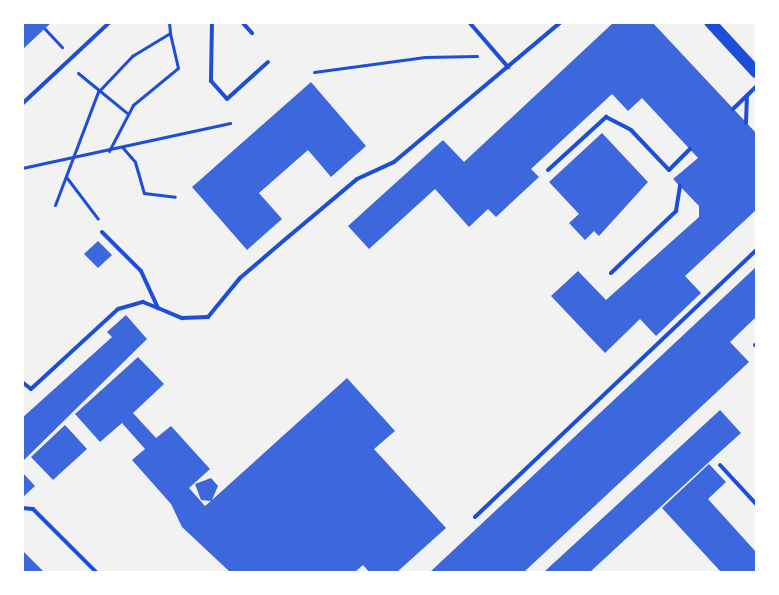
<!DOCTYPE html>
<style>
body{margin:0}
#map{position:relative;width:779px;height:595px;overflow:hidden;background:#f2f2f2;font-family:Montserrat,sans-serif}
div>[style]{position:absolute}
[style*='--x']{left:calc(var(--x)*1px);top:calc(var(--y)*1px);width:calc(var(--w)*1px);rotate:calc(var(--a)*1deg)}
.building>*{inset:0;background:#3d67dc}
.path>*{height:3px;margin:-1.5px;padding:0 1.5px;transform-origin:1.5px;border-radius:1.5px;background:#1d4ed8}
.service>*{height:4px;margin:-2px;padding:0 2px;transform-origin:2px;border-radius:2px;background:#1d4ed8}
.primary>*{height:12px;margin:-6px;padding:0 6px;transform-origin:6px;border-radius:6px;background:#1d4ed8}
span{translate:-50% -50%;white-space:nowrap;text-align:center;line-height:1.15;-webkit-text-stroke:5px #fff;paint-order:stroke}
.frame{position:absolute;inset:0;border:24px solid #fff;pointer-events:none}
</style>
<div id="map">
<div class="building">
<div style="clip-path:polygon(22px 22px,52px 22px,22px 50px)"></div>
<div style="clip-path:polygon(614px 22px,652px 22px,756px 133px,756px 210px,685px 276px,701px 293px,656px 336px,640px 319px,605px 353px,551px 296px,578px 271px,606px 300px,699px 217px,699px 206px,673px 179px,698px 158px,642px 98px,628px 111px,612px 94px,531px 169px,539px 177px,496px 217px,488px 209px,469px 227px,435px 189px,369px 249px,348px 226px,443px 140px,464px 162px)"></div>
<div style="clip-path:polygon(311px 82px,366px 146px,331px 177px,308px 150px,259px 193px,282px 219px,247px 250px,192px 187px)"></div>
<div style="clip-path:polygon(602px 133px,648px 182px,599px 236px,594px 231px,585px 240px,569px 223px,579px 214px,549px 182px)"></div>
<div style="clip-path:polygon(98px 241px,112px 255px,98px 268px,84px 254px)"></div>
<div style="clip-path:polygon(756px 267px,756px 317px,730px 342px,749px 362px,524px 572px,430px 572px)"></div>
<div style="clip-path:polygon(126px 315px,147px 339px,22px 462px,22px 418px,112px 337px,107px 332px)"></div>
<div style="clip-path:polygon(138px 357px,164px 384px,133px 413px,156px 438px,171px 426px,210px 469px,189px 488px,205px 506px,211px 501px,201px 500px,195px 484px,211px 478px,218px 486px,212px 500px,347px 378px,395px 431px,374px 449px,446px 528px,397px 572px,369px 572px,363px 565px,355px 572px,230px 572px,182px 527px,171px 504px,132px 460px,145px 449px,122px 423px,100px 442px,75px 414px)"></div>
<div style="clip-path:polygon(720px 410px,741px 433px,721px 451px,590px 572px,544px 572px)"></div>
<div style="clip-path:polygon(65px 425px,87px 449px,53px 480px,31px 457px)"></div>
<div style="clip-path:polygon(709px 464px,726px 482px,708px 499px,756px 552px,756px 572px,721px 572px,662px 508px)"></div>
<div style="clip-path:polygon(22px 472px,35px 486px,22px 498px)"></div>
<div style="clip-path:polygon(22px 550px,44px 572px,22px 572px)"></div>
</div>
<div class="path">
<div style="--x:45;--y:29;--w:25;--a:47"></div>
<div style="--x:314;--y:72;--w:112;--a:-7.7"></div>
<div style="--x:425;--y:57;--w:52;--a:-1.1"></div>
<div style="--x:78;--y:73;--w:63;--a:39.2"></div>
<div style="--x:123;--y:148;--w:18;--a:49"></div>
<div style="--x:135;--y:162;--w:32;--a:74"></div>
<div style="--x:144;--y:193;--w:31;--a:7"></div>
<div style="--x:109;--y:151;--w:52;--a:-62.4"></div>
<div style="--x:133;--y:105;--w:58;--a:-39.4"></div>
<div style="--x:178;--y:68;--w:36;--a:-103"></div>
<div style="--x:22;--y:168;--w:213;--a:-12.2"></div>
<div style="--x:67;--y:178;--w:51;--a:52.9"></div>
<div style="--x:55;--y:205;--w:121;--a:-69.2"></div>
<div style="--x:98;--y:92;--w:50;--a:-46.6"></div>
<div style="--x:132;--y:56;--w:44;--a:-31.2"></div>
<div style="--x:170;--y:33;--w:11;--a:-95"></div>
</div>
<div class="service">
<div style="--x:212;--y:22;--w:59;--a:91"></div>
<div style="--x:211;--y:81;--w:24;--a:48"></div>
<div style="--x:227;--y:99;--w:55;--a:-42.1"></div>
<div style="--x:242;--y:22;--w:15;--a:48"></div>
<div style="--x:469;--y:22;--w:60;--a:49.1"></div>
<div style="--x:22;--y:104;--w:120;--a:-43"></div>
<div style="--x:733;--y:109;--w:32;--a:-44"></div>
<div style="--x:746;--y:123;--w:27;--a:-88"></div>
<div style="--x:548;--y:170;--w:79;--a:-42.4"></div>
<div style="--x:606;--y:117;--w:28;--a:27"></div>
<div style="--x:631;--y:130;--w:55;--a:46.5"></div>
<div style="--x:669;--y:170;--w:30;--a:-45"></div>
<div style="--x:102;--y:232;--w:55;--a:45"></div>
<div style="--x:141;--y:271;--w:41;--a:65.3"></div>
<div style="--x:158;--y:308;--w:26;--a:23"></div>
<div style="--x:182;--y:318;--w:26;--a:-2"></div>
<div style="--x:208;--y:317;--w:50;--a:-50.6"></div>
<div style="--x:240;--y:278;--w:63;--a:-40.5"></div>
<div style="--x:288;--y:237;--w:90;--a:-40"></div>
<div style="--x:357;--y:179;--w:41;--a:-24.7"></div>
<div style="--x:394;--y:162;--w:218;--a:-40"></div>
<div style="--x:611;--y:273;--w:90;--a:-43.6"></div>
<div style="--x:676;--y:211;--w:26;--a:-81"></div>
<div style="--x:755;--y:345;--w:1;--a:0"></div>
<div style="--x:22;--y:382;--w:11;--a:38"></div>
<div style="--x:31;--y:389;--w:118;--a:-42.6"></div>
<div style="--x:118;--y:309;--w:26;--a:-16"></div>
<div style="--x:143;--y:302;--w:16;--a:22"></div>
<div style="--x:720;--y:465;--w:53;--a:47.3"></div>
<div style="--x:22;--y:508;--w:11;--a:5"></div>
<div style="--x:33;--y:509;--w:89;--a:45"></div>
<div style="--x:475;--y:517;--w:388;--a:-43.5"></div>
</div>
<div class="primary">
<div style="--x:710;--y:22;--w:68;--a:47.4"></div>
</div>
<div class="frame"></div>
</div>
